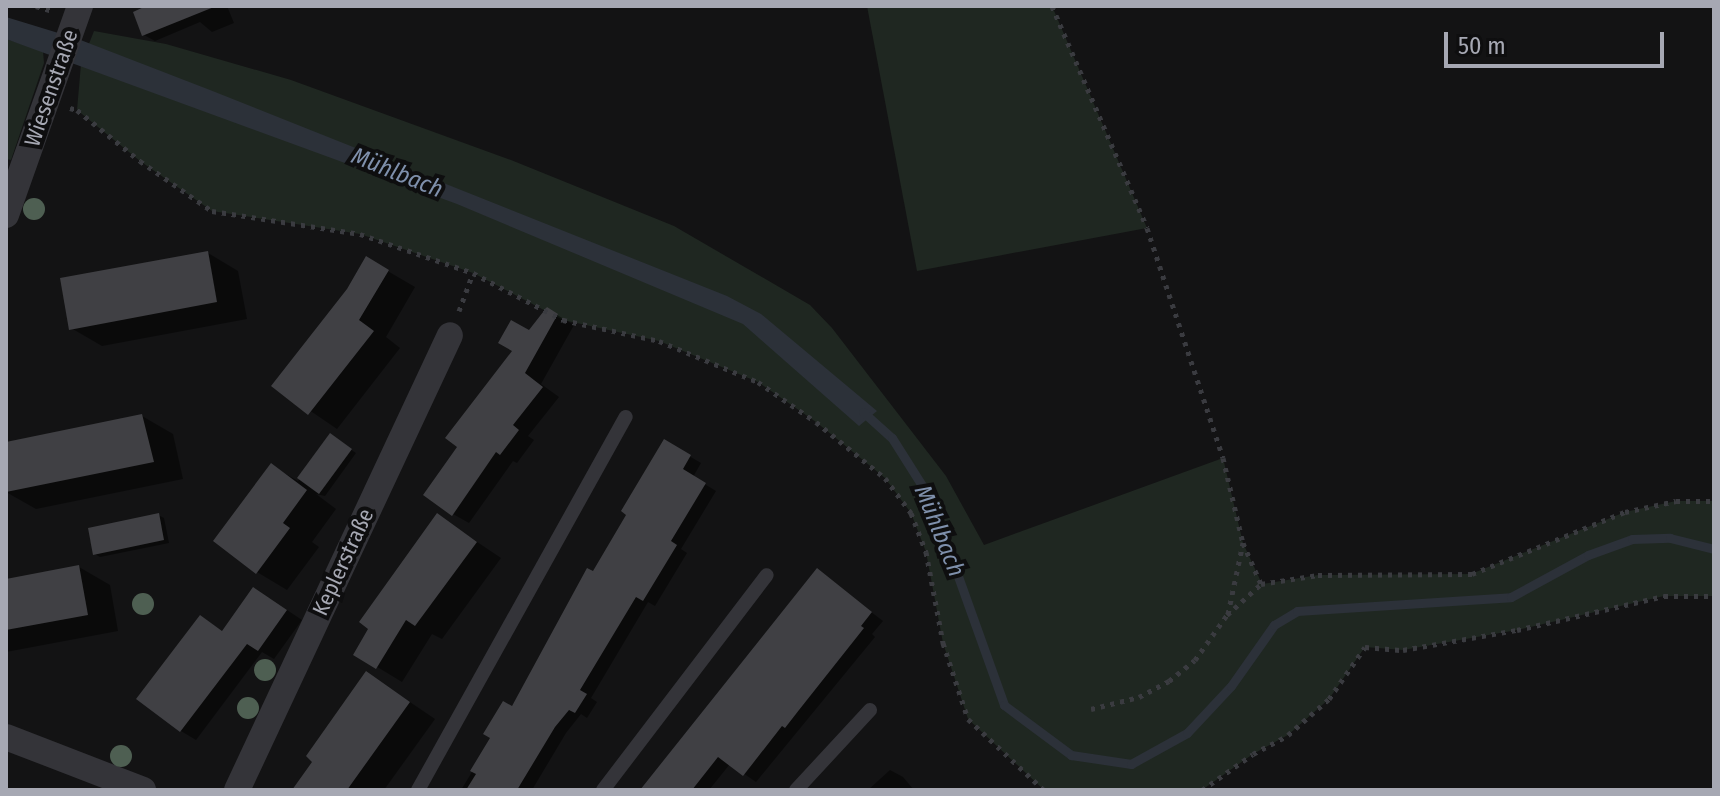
<!DOCTYPE html>
<meta charset="utf-8">
<style>
body{margin:0}
#map{position:relative;width:1720px;height:796px;overflow:hidden;background:#131314;font-family:"Fira Sans Condensed",sans-serif}
div>[style]{position:absolute}
[style*='--x']{left:calc(var(--x)*1px);top:calc(var(--y)*1px);width:calc(var(--w)*1px);rotate:calc(var(--a)*1deg)}
.green>*{inset:0;background:#1f2721}
.water>*{inset:0;background:#2c3139}
.shadow>*{inset:0;background:#0007}
.stream>*{height:9px;margin:-4.5px;padding:0 4.5px;transform-origin:4.5px;border-radius:4.5px;background:#2c3139}
.building>*{inset:0;background:#404044}
.path>*{height:5px;margin-top:-2.5px;transform-origin:0;background:repeating-linear-gradient(90deg,#3a3b40 0 4px,transparent 0 10px)}
.service>*{height:14px;margin:-7px;padding:0 7px;transform-origin:7px;border-radius:7px;background:#343439}
.minor>*{height:26px;margin:-13px;padding:0 13px;transform-origin:13px;border-radius:13px;background:#343439}
.trees>*{width:22px;height:22px;margin:-11px;border-radius:50%;background:#4e5f52}
span{translate:-50% -50%;white-space:nowrap;text-align:center;line-height:1.15;-webkit-text-stroke:8px #0e0e0f;paint-order:stroke}
.street-label{font-size:22px;color:#a6a8b3}
.water-label{font-size:24px;color:#7f90ac;font-style:italic}
.frame{position:absolute;inset:0;border:8px solid #a6a8b3;pointer-events:none}
.scale{position:absolute;left:1444px;top:32px;width:220px;height:36px;box-sizing:border-box;border:4px solid #a6a8b3;border-top:0;padding-left:10px;font-size:24px;line-height:28px;white-space:nowrap;color:#a6a8b3;-webkit-text-stroke:6px #0e0e0f;paint-order:stroke}
</style>
<div id="map">
<div class="green">
<div style="clip-path:polygon(867px 6px,1052px 6px,1147px 228px,917px 271px)"></div>
<div style="clip-path:polygon(94px 31px,166px 44px,291px 80px,511px 160px,674px 226px,810px 305px,832px 328px,946px 476px,984px 545px,1223px 458px,1243px 543px,1262px 584px,1318px 575px,1471px 574px,1625px 512px,1676px 501px,1714px 501px,1714px 596px,1664px 596px,1517px 630px,1403px 650px,1365px 647px,1329px 699px,1288px 735px,1253px 754px,1202px 790px,1044px 790px,968px 719px,943px 643px,926px 552px,911px 513px,885px 478px,816px 422px,758px 382px,659px 341px,563px 320px,473px 273px,360px 234px,212px 211px,140px 161px,77px 110px,81px 64px)"></div>
<div style="clip-path:polygon(6px 39px,43px 51px,44px 63px,11px 160px,6px 159px)"></div>
</div>
<div class="water">
<div style="clip-path:polygon(6px 17px,78px 39px,210px 90px,727px 296px,761px 314px,877px 411px,859px 426px,743px 324px,457px 204px,6px 39px)"></div>
</div>
<div class="shadow">
<div style="clip-path:polygon(151px 6px,227px 6px,234px 23px,212px 32px,200px 22px,155px 41px,144px 35px)"></div>
<div style="clip-path:polygon(208px 253px,238px 271px,247px 319px,102px 346px,71px 328px)"></div>
<div style="clip-path:polygon(367px 259px,415px 287px,386px 337px,400px 348px,337px 429px,274px 386px,348px 290px)"></div>
<div style="clip-path:polygon(547px 309px,574px 325px,541px 384px,559px 397px,528px 436px,534px 440px,517px 463px,513px 461px,469px 523px,453px 514px,460px 446px)"></div>
<div style="clip-path:polygon(142px 416px,173px 434px,183px 479px,36px 509px,6px 492px,6px 444px)"></div>
<div style="clip-path:polygon(330px 436px,356px 453px,325px 496px,316px 494px,336px 509px,312px 542px,319px 547px,287px 590px,257px 572px,272px 466px,298px 481px)"></div>
<div style="clip-path:polygon(665px 442px,701px 463px,693px 477px,716px 491px,681px 549px,687px 553px,655px 606px,648px 602px,591px 698px,597px 702px,587px 718px,581px 714px,566px 733px,532px 790px,461px 790px,629px 514px)"></div>
<div style="clip-path:polygon(158px 515px,164px 518px,169px 543px,100px 557px,95px 554px)"></div>
<div style="clip-path:polygon(437px 515px,501px 558px,442px 639px,432px 634px,402px 682px,356px 654px)"></div>
<div style="clip-path:polygon(79px 567px,110px 585px,118px 631px,6px 652px,6px 581px)"></div>
<div style="clip-path:polygon(817px 571px,883px 621px,872px 634px,875px 637px,756px 782px,730px 764px,709px 790px,643px 790px)"></div>
<div style="clip-path:polygon(269px 598px,302px 620px,274px 659px,262px 652px,196px 740px,181px 731px,200px 618px,224px 632px)"></div>
<div style="clip-path:polygon(367px 673px,435px 719px,384px 790px,303px 790px)"></div>
<div style="clip-path:polygon(890px 770px,903px 777px,914px 790px,868px 790px)"></div>
</div>
<div class="stream">
<div style="--x:863;--y:412;--w:39;--a:42"></div>
<div style="--x:892;--y:438;--w:71;--a:57.7"></div>
<div style="--x:930;--y:498;--w:220;--a:70.3"></div>
<div style="--x:1004;--y:705;--w:84;--a:36.7"></div>
<div style="--x:1071;--y:755;--w:61;--a:8.5"></div>
<div style="--x:1131;--y:764;--w:64;--a:-29"></div>
<div style="--x:1187;--y:733;--w:64;--a:-46.9"></div>
<div style="--x:1231;--y:686;--w:75;--a:-54.8"></div>
<div style="--x:1274;--y:625;--w:27;--a:-31"></div>
<div style="--x:1297;--y:611;--w:214;--a:-3.7"></div>
<div style="--x:1511;--y:597;--w:88;--a:-28.6"></div>
<div style="--x:1588;--y:555;--w:47;--a:-20"></div>
<div style="--x:1632;--y:539;--w:38;--a:-2"></div>
<div style="--x:1670;--y:538;--w:45;--a:14"></div>
</div>
<div class="building">
<div style="clip-path:polygon(146px 6px,214px 6px,214px 7px,142px 36px,133px 12px)"></div>
<div style="clip-path:polygon(208px 251px,217px 302px,69px 330px,60px 278px)"></div>
<div style="clip-path:polygon(366px 256px,389px 270px,359px 320px,374px 331px,308px 415px,271px 386px,347px 289px)"></div>
<div style="clip-path:polygon(547px 307px,558px 314px,525px 373px,543px 387px,513px 425px,519px 430px,500px 455px,496px 452px,452px 516px,423px 495px,457px 447px,445px 438px,512px 351px,498px 343px,511px 320px,529px 330px)"></div>
<div style="clip-path:polygon(142px 414px,154px 462px,6px 492px,6px 442px)"></div>
<div style="clip-path:polygon(330px 433px,352px 449px,319px 494px,297px 478px)"></div>
<div style="clip-path:polygon(664px 439px,691px 455px,683px 469px,706px 483px,671px 541px,677px 545px,643px 601px,636px 597px,580px 690px,587px 694px,575px 713px,569px 710px,555px 727px,517px 790px,466px 790px,476px 774px,470px 771px,490px 738px,483px 734px,503px 701px,512px 706px,587px 568px,593px 571px,626px 515px,621px 511px)"></div>
<div style="clip-path:polygon(271px 463px,307px 490px,283px 523px,290px 528px,256px 574px,213px 541px)"></div>
<div style="clip-path:polygon(159px 513px,164px 540px,93px 555px,88px 528px)"></div>
<div style="clip-path:polygon(437px 513px,477px 542px,415px 626px,406px 620px,376px 669px,353px 655px,368px 629px,359px 622px)"></div>
<div style="clip-path:polygon(79px 565px,88px 615px,6px 630px,6px 579px)"></div>
<div style="clip-path:polygon(817px 568px,872px 612px,861px 626px,864px 628px,799px 710px,785px 728px,782px 726px,743px 776px,718px 757px,692px 790px,640px 790px)"></div>
<div style="clip-path:polygon(253px 587px,287px 610px,258px 651px,247px 644px,180px 732px,136px 699px,200px 615px,222px 631px)"></div>
<div style="clip-path:polygon(366px 671px,410px 702px,347px 790px,292px 790px,312px 762px,306px 756px)"></div>
</div>
<div class="path">
<div style="--x:36;--y:6;--w:17;--a:17"></div>
<div style="--x:1052;--y:6;--w:241;--a:66.8"></div>
<div style="--x:1147;--y:228;--w:242;--a:71.7"></div>
<div style="--x:1223;--y:458;--w:87;--a:76.8"></div>
<div style="--x:1243;--y:543;--w:45;--a:66.3"></div>
<div style="--x:70;--y:108;--w:7;--a:16"></div>
<div style="--x:77;--y:110;--w:81;--a:39"></div>
<div style="--x:140;--y:161;--w:88;--a:34.8"></div>
<div style="--x:212;--y:211;--w:150;--a:8.8"></div>
<div style="--x:360;--y:234;--w:120;--a:19"></div>
<div style="--x:473;--y:273;--w:102;--a:27.6"></div>
<div style="--x:563;--y:320;--w:98;--a:12.3"></div>
<div style="--x:659;--y:341;--w:107;--a:22.5"></div>
<div style="--x:758;--y:382;--w:70;--a:34.6"></div>
<div style="--x:816;--y:422;--w:89;--a:39.1"></div>
<div style="--x:885;--y:478;--w:44;--a:53.4"></div>
<div style="--x:911;--y:513;--w:42;--a:69"></div>
<div style="--x:926;--y:552;--w:93;--a:79.4"></div>
<div style="--x:943;--y:643;--w:80;--a:71.8"></div>
<div style="--x:968;--y:719;--w:104;--a:43.1"></div>
<div style="--x:459;--y:311;--w:40;--a:-69.8"></div>
<div style="--x:1228;--y:614;--w:73;--a:-78.1"></div>
<div style="--x:1091;--y:709;--w:49;--a:-14"></div>
<div style="--x:1139;--y:697;--w:34;--a:-28"></div>
<div style="--x:1169;--y:681;--w:33;--a:-39"></div>
<div style="--x:1195;--y:660;--w:55;--a:-54.6"></div>
<div style="--x:1227;--y:615;--w:46;--a:-42.4"></div>
<div style="--x:1261;--y:584;--w:58;--a:-9"></div>
<div style="--x:1318;--y:575;--w:154;--a:-0.4"></div>
<div style="--x:1472;--y:574;--w:165;--a:-22.1"></div>
<div style="--x:1625;--y:512;--w:52;--a:-12.2"></div>
<div style="--x:1676;--y:501;--w:38;--a:0"></div>
<div style="--x:1202;--y:790;--w:62;--a:-35.2"></div>
<div style="--x:1253;--y:754;--w:40;--a:-28"></div>
<div style="--x:1288;--y:735;--w:55;--a:-41.3"></div>
<div style="--x:1329;--y:699;--w:63;--a:-55.3"></div>
<div style="--x:1365;--y:647;--w:38;--a:5"></div>
<div style="--x:1403;--y:650;--w:116;--a:-10"></div>
<div style="--x:1517;--y:630;--w:151;--a:-13"></div>
<div style="--x:1664;--y:596;--w:50;--a:0"></div>
</div>
<div class="service">
<div style="--x:418;--y:790;--w:427;--a:-60.9"></div>
<div style="--x:603;--y:790;--w:270;--a:-52.7"></div>
<div style="--x:796;--y:790;--w:109;--a:-47.2"></div>
</div>
<div class="minor">
<div style="--x:6;--y:215;--w:222;--a:-70.5"></div>
<div style="--x:6;--y:737;--w:147;--a:21.1"></div>
<div style="--x:237;--y:790;--w:502;--a:-64.91"></div>
</div>
<div class="trees">
<div style="left:34px;top:209px"></div>
<div style="left:143px;top:604px"></div>
<div style="left:265px;top:670px"></div>
<div style="left:248px;top:708px"></div>
<div style="left:121px;top:756px"></div>
</div>
<div class="street-label">
<span style="left:51px;top:88px;rotate:-71deg">Wiesenstraße</span>
<span style="left:343px;top:562px;rotate:-65deg">Keplerstraße</span>
</div>
<div class="water-label">
<span style="left:397px;top:173px;rotate:22deg">Mühlbach</span>
<span style="left:939px;top:531px;rotate:68deg">Mühlbach</span>
</div>
<div class="frame"></div>
<div class="scale">50 m</div>
</div>
